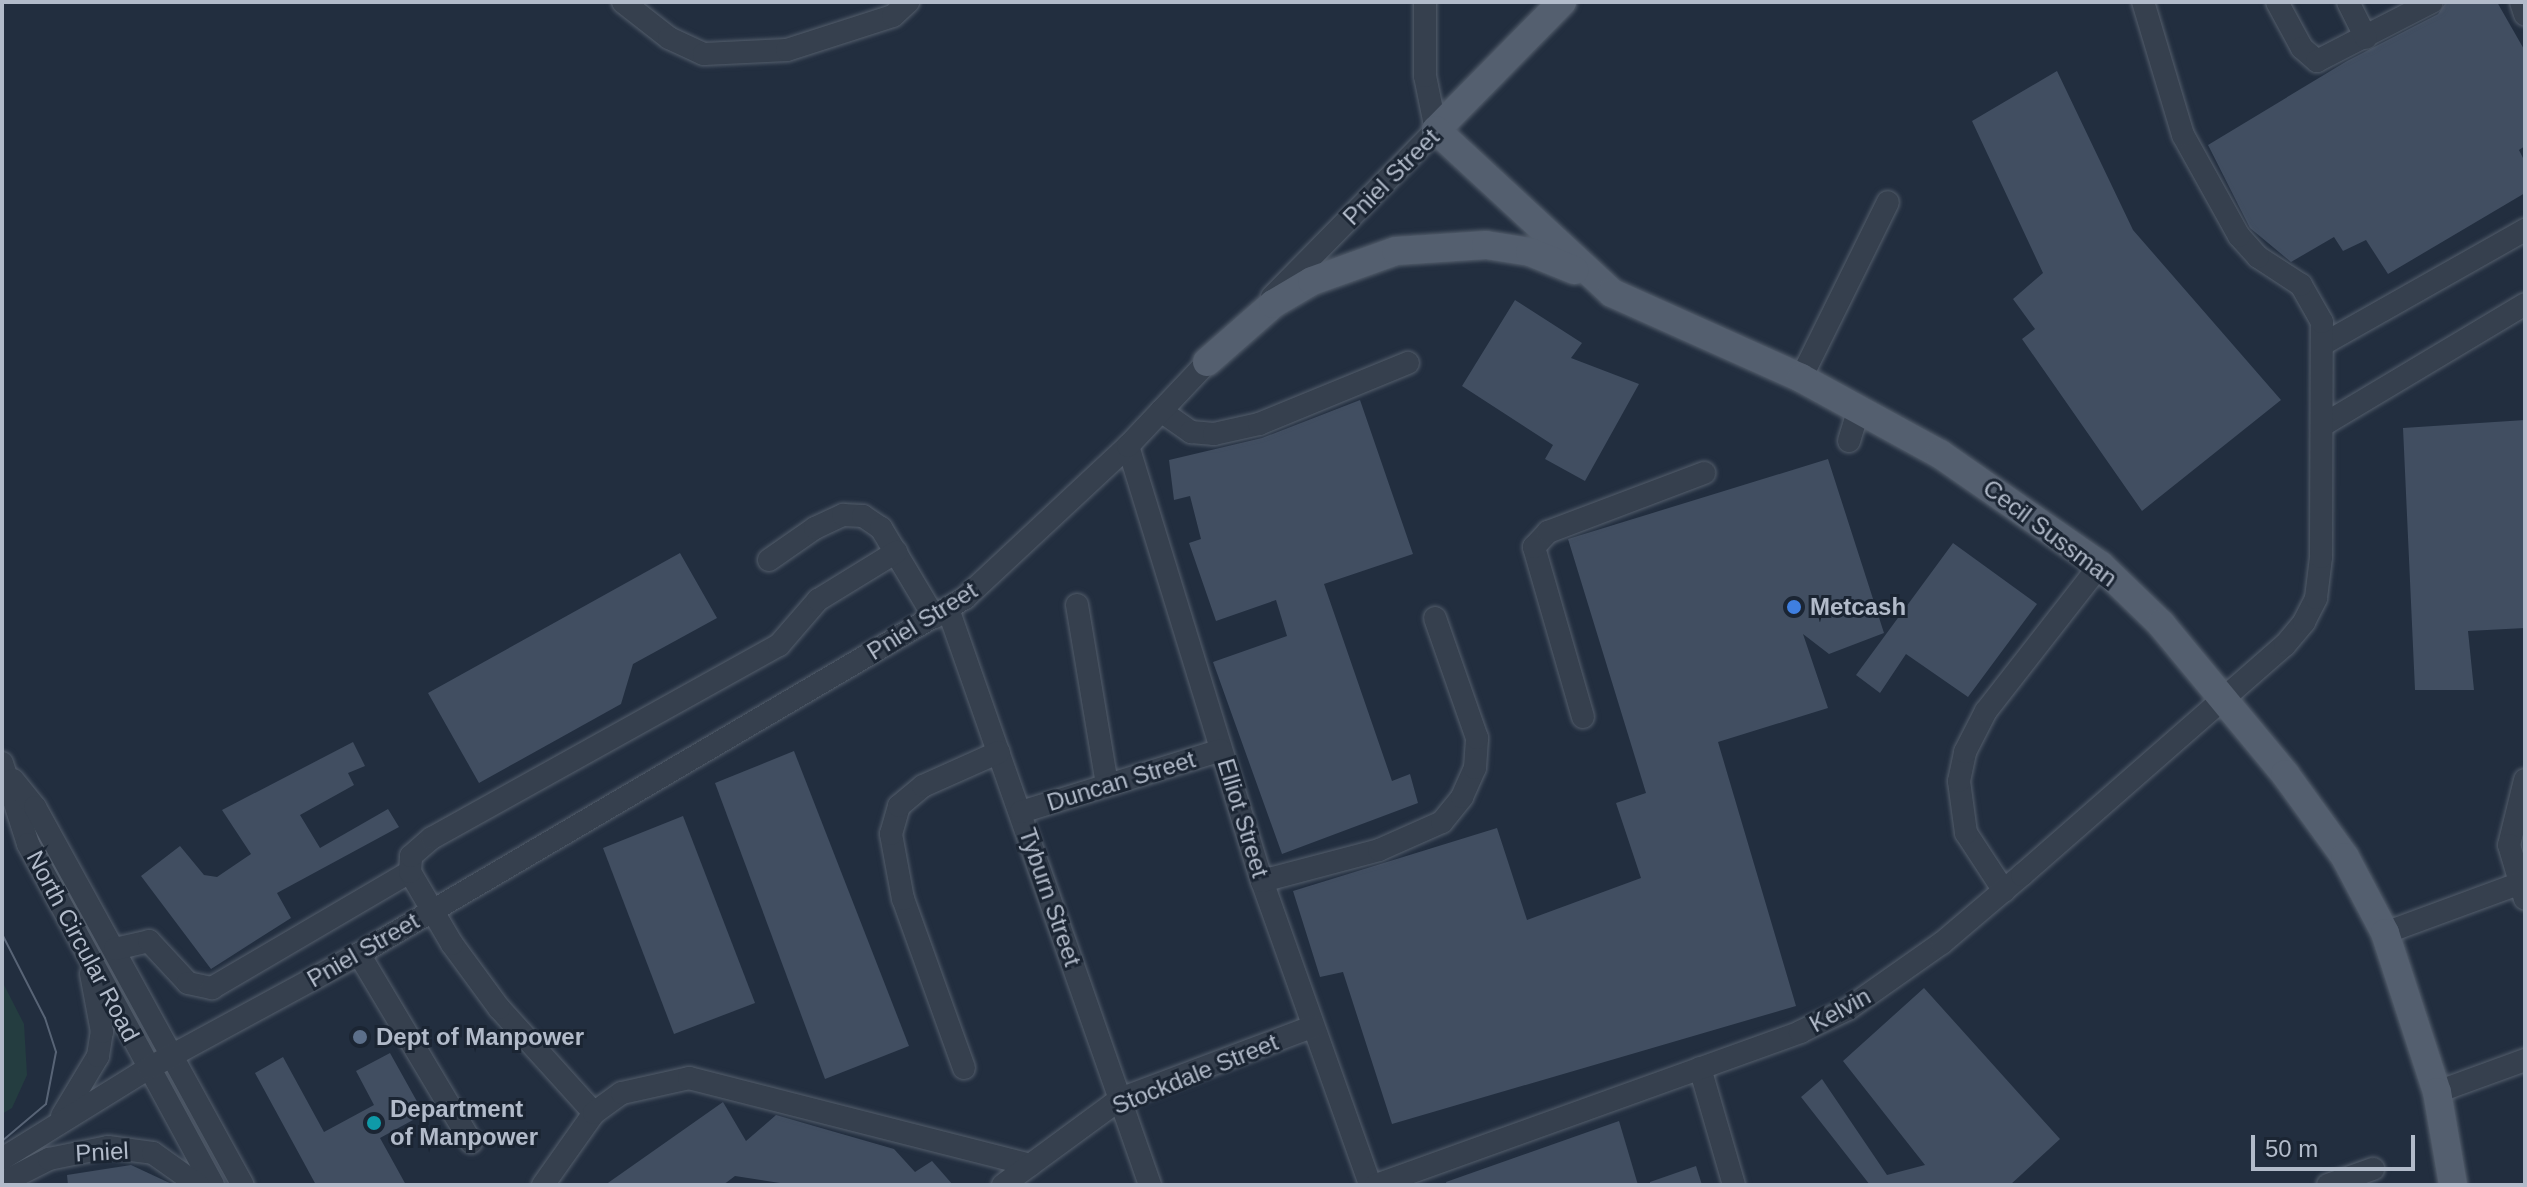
<!DOCTYPE html>
<style>
body{margin:0}
#map{position:relative;width:2527px;height:1187px;overflow:hidden;background:#222e3f;font-family:Helvetica,sans-serif}
div>[style]{position:absolute}
[style*='--x']{left:calc(var(--x)*1px);top:calc(var(--y)*1px);width:calc(var(--w)*1px);rotate:calc(var(--a)*1deg)}
.green>*{inset:0;background:#243d40}
.building>*{inset:0;background:#414e61}
.roads{filter:drop-shadow(0 0 2px #545e6c) drop-shadow(0 0 2px #545e6c)}
.minor>*{height:22px;margin:-11px;padding:0 11px;transform-origin:11px;border-radius:11px;background:#36404e}
.major>*{height:28px;margin:-14px;padding:0 14px;transform-origin:14px;border-radius:14px;background:#545f6f}
.tram>*{height:2px;margin:-1px;padding:0 1px;transform-origin:1px;border-radius:1px;background:#586476}
.dots>*{width:22px;height:22px;translate:-50% -50%;box-sizing:border-box;border:4px solid #1b2533;border-radius:50%}
span{translate:-50% -50%;white-space:nowrap;text-align:center;line-height:1.15;-webkit-text-stroke:6px #1b2533;paint-order:stroke}
.street-label{font-size:24px;color:#b2bbca}
.poi-label{font-size:24px;color:#b2bbca;font-weight:700}
.left{translate:0 -50%;text-align:left}
.frame{position:absolute;inset:0;border:4px solid #b2bbca;pointer-events:none}
.scale{position:absolute;left:2251px;top:1135px;width:164px;height:36px;box-sizing:border-box;border:4px solid #b2bbca;border-top:0;padding-left:10px;font-size:24px;line-height:28px;white-space:nowrap;color:#b2bbca;-webkit-text-stroke:6px #1b2533;paint-order:stroke}
</style>
<div id="map">
<div class="green">
<div style="clip-path:polygon(2px 981px,24px 1024px,27px 1075px,12px 1108px,2px 1114px)"></div>
</div>
<div class="building">
<div style="clip-path:polygon(2446px 2px,2497px 2px,2525px 51px,2525px 146px,2519px 150px,2525px 162px,2525px 193px,2388px 274px,2366px 240px,2343px 251px,2334px 237px,2291px 262px,2250px 228px,2208px 145px,2347px 61px,2438px 14px)"></div>
<div style="clip-path:polygon(2057px 71px,2133px 230px,2281px 400px,2142px 511px,2022px 339px,2035px 329px,2013px 299px,2043px 273px,1972px 121px)"></div>
<div style="clip-path:polygon(1515px 300px,1582px 343px,1571px 358px,1639px 384px,1585px 481px,1545px 459px,1553px 445px,1462px 386px)"></div>
<div style="clip-path:polygon(1360px 400px,1413px 554px,1324px 584px,1392px 781px,1410px 774px,1418px 803px,1282px 854px,1213px 662px,1287px 636px,1276px 600px,1216px 621px,1189px 543px,1201px 539px,1190px 496px,1174px 500px,1169px 460px,1262px 438px)"></div>
<div style="clip-path:polygon(2525px 420px,2525px 628px,2468px 631px,2474px 690px,2415px 690px,2403px 428px)"></div>
<div style="clip-path:polygon(1828px 459px,1884px 633px,1829px 654px,1803px 634px,1828px 708px,1718px 742px,1796px 1006px,1392px 1124px,1343px 972px,1320px 977px,1293px 891px,1497px 828px,1527px 920px,1641px 878px,1616px 803px,1646px 793px,1568px 539px)"></div>
<div style="clip-path:polygon(1953px 543px,2037px 604px,1968px 697px,1906px 654px,1880px 693px,1856px 675px)"></div>
<div style="clip-path:polygon(680px 553px,717px 618px,633px 664px,621px 704px,479px 783px,428px 693px)"></div>
<div style="clip-path:polygon(353px 742px,365px 766px,348px 773px,354px 785px,300px 815px,320px 848px,388px 809px,399px 827px,277px 893px,291px 918px,211px 969px,141px 876px,180px 846px,204px 875px,217px 877px,251px 854px,222px 810px)"></div>
<div style="clip-path:polygon(794px 751px,909px 1046px,825px 1079px,715px 783px)"></div>
<div style="clip-path:polygon(683px 816px,755px 1003px,674px 1034px,603px 848px)"></div>
<div style="clip-path:polygon(1924px 988px,2060px 1139px,2010px 1185px,1870px 1185px,1801px 1097px,1822px 1079px,1887px 1175px,1925px 1165px,1843px 1061px)"></div>
<div style="clip-path:polygon(390px 1053px,424px 1114px,380px 1138px,406px 1185px,316px 1185px,255px 1073px,283px 1057px,324px 1132px,374px 1105px,356px 1071px)"></div>
<div style="clip-path:polygon(723px 1102px,746px 1141px,776px 1115px,894px 1149px,915px 1172px,932px 1161px,953px 1185px,793px 1185px,735px 1176px,723px 1185px,605px 1185px)"></div>
<div style="clip-path:polygon(1619px 1121px,1638px 1185px,1447px 1185px,1446px 1182px)"></div>
<div style="clip-path:polygon(131px 1165px,174px 1185px,68px 1185px,67px 1175px)"></div>
<div style="clip-path:polygon(1696px 1166px,1702px 1185px,1650px 1185px,1650px 1182px)"></div>
</div>
<div class="roads">
<div class="minor">
<div style="--x:623;--y:2;--w:58;--a:38"></div>
<div style="--x:669;--y:38;--w:38;--a:25"></div>
<div style="--x:704;--y:54;--w:83;--a:-2.8"></div>
<div style="--x:787;--y:50;--w:111;--a:-17.8"></div>
<div style="--x:893;--y:16;--w:21;--a:-43"></div>
<div style="--x:2277;--y:2;--w:52;--a:61.5"></div>
<div style="--x:2302;--y:48;--w:20;--a:41"></div>
<div style="--x:2317;--y:61;--w:129;--a:-27.2"></div>
<div style="--x:2348;--y:2;--w:40;--a:63.4"></div>
<div style="--x:2521;--y:2;--w:13;--a:72"></div>
<div style="--x:1272;--y:297;--w:234;--a:-45.5"></div>
<div style="--x:1436;--y:130;--w:55;--a:-101.5"></div>
<div style="--x:1425;--y:76;--w:74;--a:-90"></div>
<div style="--x:2325;--y:343;--w:230;--a:-29.5"></div>
<div style="--x:1801;--y:378;--w:196;--a:-63.7"></div>
<div style="--x:1161;--y:411;--w:37;--a:35"></div>
<div style="--x:1191;--y:432;--w:23;--a:5"></div>
<div style="--x:1214;--y:434;--w:46;--a:-12.5"></div>
<div style="--x:1259;--y:424;--w:161;--a:-22.3"></div>
<div style="--x:2323;--y:425;--w:235;--a:-30.9"></div>
<div style="--x:1849;--y:441;--w:30;--a:-73"></div>
<div style="--x:1128;--y:446;--w:455;--a:72.9"></div>
<div style="--x:1262;--y:881;--w:323;--a:70.4"></div>
<div style="--x:769;--y:560;--w:56;--a:-34.8"></div>
<div style="--x:815;--y:528;--w:31;--a:-25"></div>
<div style="--x:843;--y:515;--w:20;--a:3"></div>
<div style="--x:863;--y:516;--w:22;--a:34"></div>
<div style="--x:881;--y:528;--w:104;--a:59.2"></div>
<div style="--x:1077;--y:605;--w:182;--a:80.5"></div>
<div style="--x:948;--y:609;--w:610;--a:70.67"></div>
<div style="--x:1583;--y:717;--w:177;--a:-106.1"></div>
<div style="--x:1534;--y:547;--w:21;--a:-47"></div>
<div style="--x:1548;--y:532;--w:167;--a:-20.7"></div>
<div style="--x:2;--y:763;--w:85;--a:72.2"></div>
<div style="--x:28;--y:844;--w:388;--a:61.5"></div>
<div style="--x:13;--y:780;--w:35;--a:51"></div>
<div style="--x:35;--y:807;--w:431;--a:61.2"></div>
<div style="--x:2525;--y:780;--w:67;--a:103.8"></div>
<div style="--x:2509;--y:845;--w:56;--a:73.5"></div>
<div style="--x:1021;--y:812;--w:209;--a:-17.2"></div>
<div style="--x:1262;--y:881;--w:121;--a:-14.8"></div>
<div style="--x:1379;--y:850;--w:69;--a:-24"></div>
<div style="--x:1442;--y:822;--w:32;--a:-51"></div>
<div style="--x:1462;--y:797;--w:32;--a:-66"></div>
<div style="--x:1475;--y:768;--w:30;--a:-86"></div>
<div style="--x:1477;--y:738;--w:127;--a:-109.3"></div>
<div style="--x:2004;--y:891;--w:69;--a:-123.2"></div>
<div style="--x:1966;--y:833;--w:52;--a:-97.7"></div>
<div style="--x:1959;--y:781;--w:30;--a:-78"></div>
<div style="--x:1965;--y:752;--w:46;--a:-62.9"></div>
<div style="--x:1986;--y:711;--w:185;--a:-52"></div>
<div style="--x:2385;--y:933;--w:142;--a:-20.2"></div>
<div style="--x:115;--y:949;--w:35;--a:-13"></div>
<div style="--x:149;--y:941;--w:57;--a:47.1"></div>
<div style="--x:188;--y:983;--w:25;--a:12"></div>
<div style="--x:212;--y:988;--w:229;--a:-30.4"></div>
<div style="--x:359;--y:954;--w:219;--a:59.2"></div>
<div style="--x:964;--y:1068;--w:180;--a:-109.8"></div>
<div style="--x:903;--y:899;--w:66;--a:-100.5"></div>
<div style="--x:891;--y:834;--w:29;--a:-74"></div>
<div style="--x:899;--y:806;--w:31;--a:-40"></div>
<div style="--x:923;--y:786;--w:83;--a:-24.1"></div>
<div style="--x:1700;--y:1068;--w:122;--a:73.8"></div>
<div style="--x:2437;--y:1092;--w:94;--a:-20"></div>
<div style="--x:594;--y:1113;--w:142;--a:-132.1"></div>
<div style="--x:499;--y:1008;--w:79;--a:-126.3"></div>
<div style="--x:452;--y:944;--w:83;--a:-120.3"></div>
<div style="--x:410;--y:872;--w:16;--a:-86"></div>
<div style="--x:411;--y:856;--w:28;--a:-41"></div>
<div style="--x:432;--y:838;--w:397;--a:-29.1"></div>
<div style="--x:779;--y:645;--w:60;--a:-49.1"></div>
<div style="--x:818;--y:600;--w:92;--a:-31.6"></div>
<div style="--x:62;--y:1116;--w:70;--a:-59"></div>
<div style="--x:98;--y:1056;--w:24;--a:-81"></div>
<div style="--x:102;--y:1032;--w:59;--a:-100.7"></div>
<div style="--x:2;--y:1159;--w:173;--a:-31.8"></div>
<div style="--x:149;--y:1068;--w:239;--a:-28.5"></div>
<div style="--x:359;--y:954;--w:703;--a:-30.43"></div>
<div style="--x:965;--y:598;--w:223;--a:-43"></div>
<div style="--x:1128;--y:446;--w:129;--a:-46.6"></div>
<div style="--x:2;--y:1183;--w:53;--a:-27.1"></div>
<div style="--x:49;--y:1159;--w:60;--a:-11.5"></div>
<div style="--x:108;--y:1147;--w:45;--a:7.6"></div>
<div style="--x:153;--y:1153;--w:55;--a:35.4"></div>
<div style="--x:543;--y:1185;--w:88;--a:-54.7"></div>
<div style="--x:594;--y:1113;--w:34;--a:-36"></div>
<div style="--x:622;--y:1093;--w:69;--a:-12.6"></div>
<div style="--x:689;--y:1078;--w:352;--a:14.3"></div>
<div style="--x:1003;--y:1185;--w:145;--a:-36.3"></div>
<div style="--x:1120;--y:1099;--w:205;--a:-20.6"></div>
<div style="--x:1376;--y:1185;--w:451;--a:-19.8"></div>
<div style="--x:1800;--y:1032;--w:53;--a:-25.6"></div>
<div style="--x:1848;--y:1009;--w:115;--a:-35.1"></div>
<div style="--x:1942;--y:943;--w:105;--a:-40.4"></div>
<div style="--x:2022;--y:875;--w:349;--a:-41.2"></div>
<div style="--x:2285;--y:645;--w:30;--a:-50"></div>
<div style="--x:2304;--y:622;--w:27;--a:-63"></div>
<div style="--x:2316;--y:598;--w:41;--a:-83"></div>
<div style="--x:2321;--y:557;--w:235;--a:-89.8"></div>
<div style="--x:2322;--y:322;--w:43;--a:-119.6"></div>
<div style="--x:2301;--y:285;--w:51;--a:-146.9"></div>
<div style="--x:2258;--y:257;--w:28;--a:-132"></div>
<div style="--x:2239;--y:236;--w:115;--a:-119"></div>
<div style="--x:2183;--y:135;--w:139;--a:-106.7"></div>
<div style="--x:2328;--y:1185;--w:48;--a:-19.6"></div>
</div>
<div class="major">
<div style="--x:1562;--y:2;--w:180;--a:134.5"></div>
<div style="--x:1436;--y:130;--w:240;--a:42.8"></div>
<div style="--x:1612;--y:293;--w:207;--a:24.2"></div>
<div style="--x:1801;--y:378;--w:158;--a:28.7"></div>
<div style="--x:1940;--y:454;--w:195;--a:34.8"></div>
<div style="--x:2100;--y:565;--w:85;--a:44"></div>
<div style="--x:2161;--y:624;--w:195;--a:50.4"></div>
<div style="--x:2285;--y:774;--w:102;--a:54.1"></div>
<div style="--x:2345;--y:857;--w:86;--a:62.2"></div>
<div style="--x:2385;--y:933;--w:167;--a:71.9"></div>
<div style="--x:2437;--y:1092;--w:94;--a:80.2"></div>
<div style="--x:1207;--y:362;--w:88;--a:-41.3"></div>
<div style="--x:1273;--y:304;--w:45;--a:-30.5"></div>
<div style="--x:1312;--y:281;--w:89;--a:-19.7"></div>
<div style="--x:1396;--y:251;--w:90;--a:-3.8"></div>
<div style="--x:1486;--y:245;--w:45;--a:9"></div>
<div style="--x:1530;--y:252;--w:48;--a:22.2"></div>
</div>
</div>
<div class="tram">
<div style="--x:2;--y:934;--w:94;--a:62.9"></div>
<div style="--x:45;--y:1018;--w:36;--a:72"></div>
<div style="--x:56;--y:1052;--w:53;--a:100.9"></div>
<div style="--x:46;--y:1104;--w:57;--a:139.9"></div>
</div>
<div class="dots">
<div style="left:1794px;top:607px;background:#3f7fe0"></div>
<div style="left:360px;top:1037px;background:#5c6f8a"></div>
<div style="left:374px;top:1123px;background:#0f9aa8"></div>
</div>
<div class="street-label">
<span style="left:1391px;top:177px;rotate:-45deg">Pniel Street</span>
<span style="left:2050px;top:533px;rotate:37deg">Cecil Sussman</span>
<span style="left:922px;top:621px;rotate:-32deg">Pniel Street</span>
<span style="left:1121px;top:781px;rotate:-17deg">Duncan Street</span>
<span style="left:1243px;top:818px;rotate:73deg">Elliot Street</span>
<span style="left:1050px;top:897px;rotate:71deg">Tyburn Street</span>
<span style="left:83px;top:946px;rotate:62deg">North Circular Road</span>
<span style="left:363px;top:950px;rotate:-30deg">Pniel Street</span>
<span style="left:1840px;top:1010px;rotate:-29deg">Kelvin</span>
<span style="left:1195px;top:1074px;rotate:-22deg">Stockdale Street</span>
<span style="left:102px;top:1152px;rotate:-3deg">Pniel</span>
</div>
<div class="poi-label">
<span class="left" style="left:1810px;top:607px">Metcash</span>
<span class="left" style="left:376px;top:1037px">Dept of Manpower</span>
<span class="left" style="left:390px;top:1123px">Department<br>of Manpower</span>
</div>
<div class="frame"></div>
<div class="scale">50 m</div>
</div>
